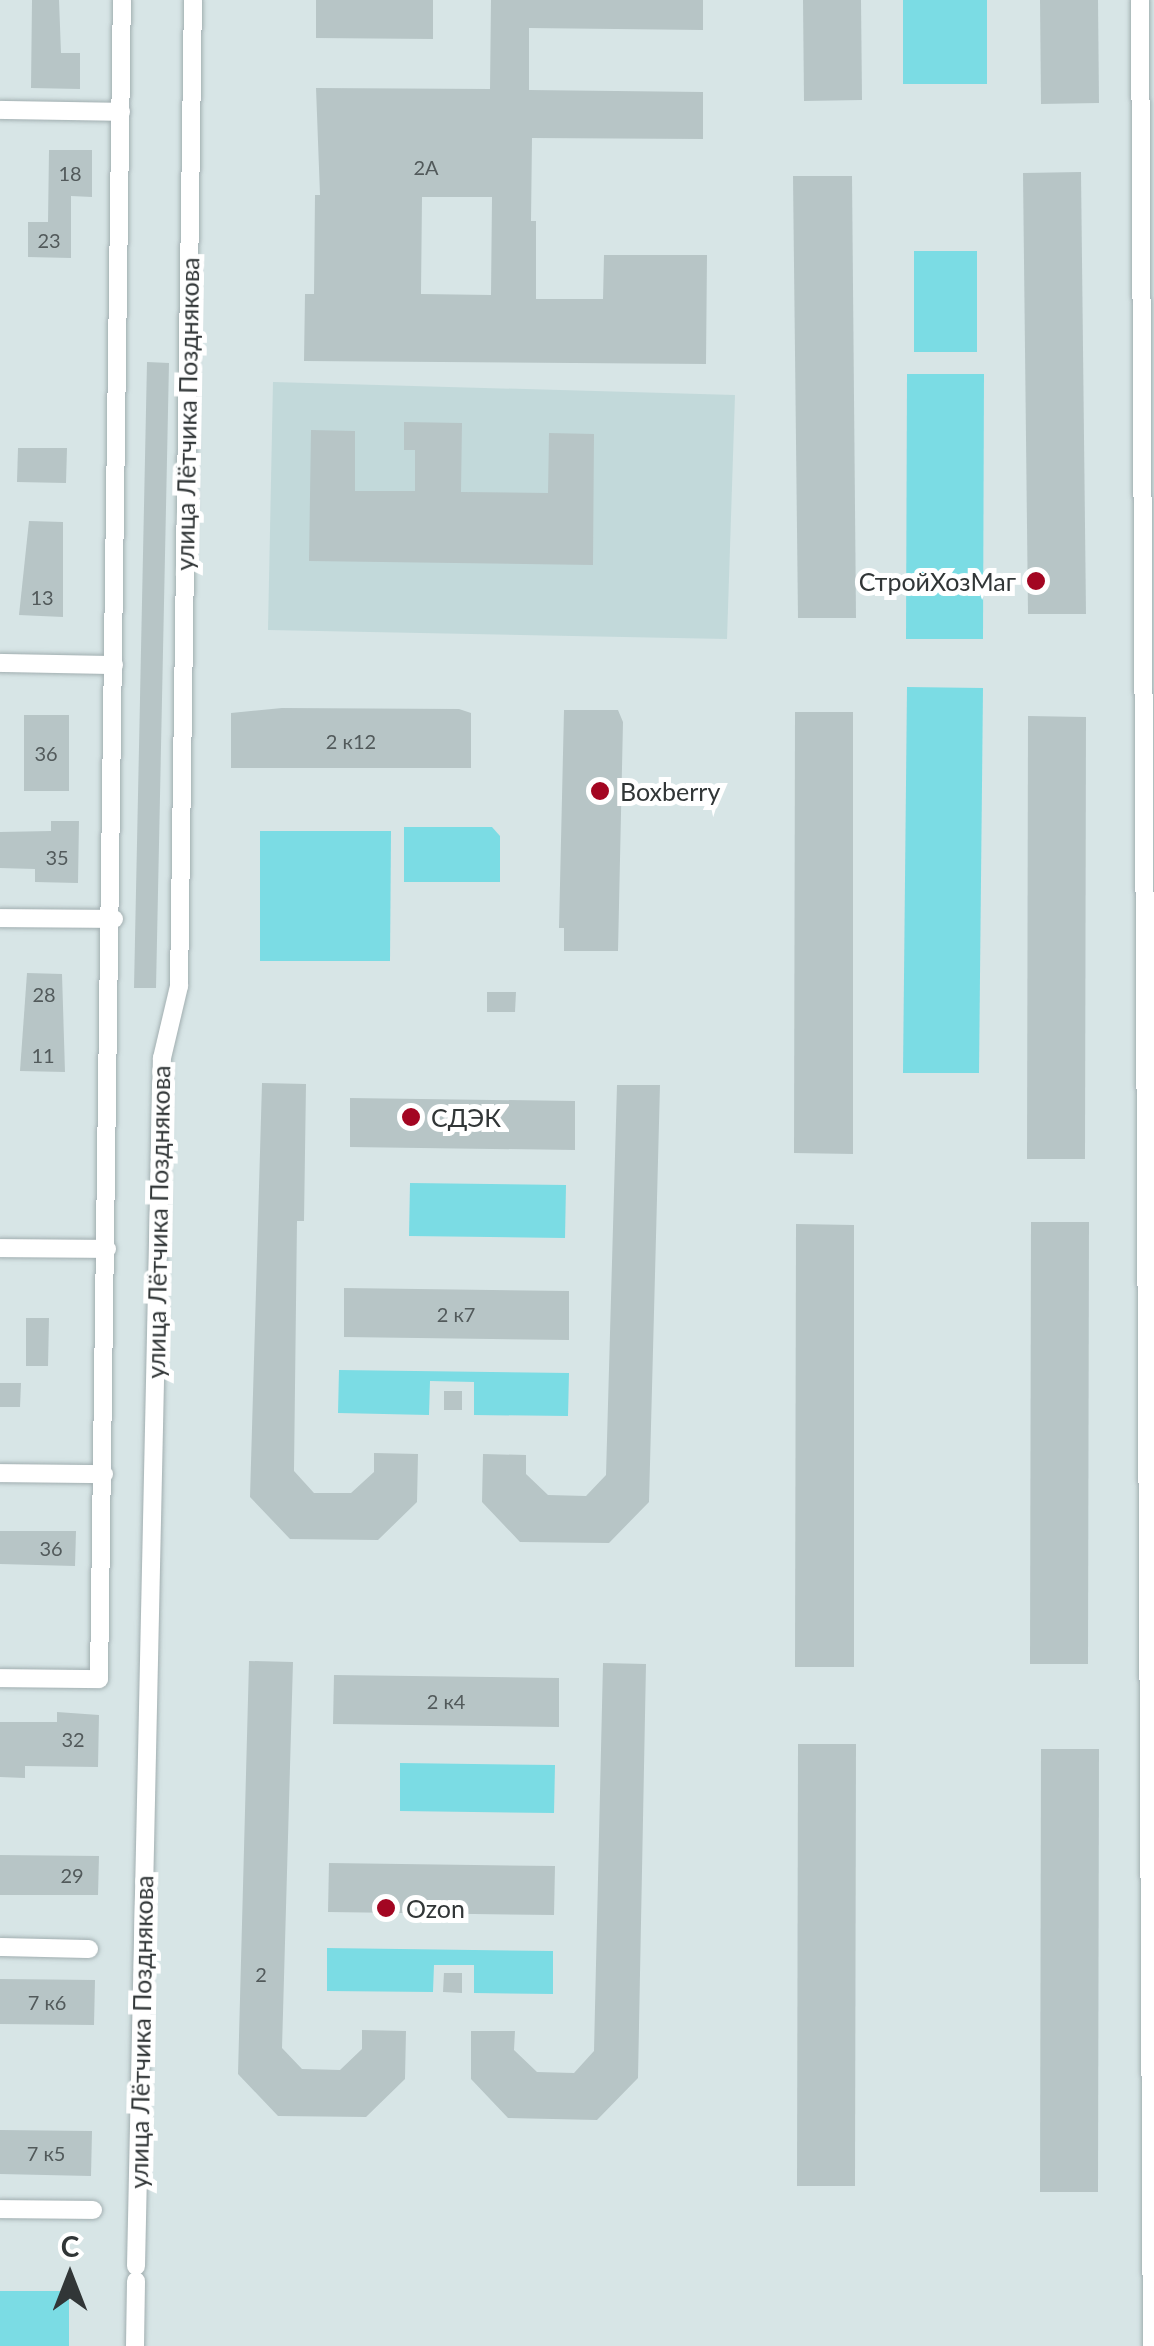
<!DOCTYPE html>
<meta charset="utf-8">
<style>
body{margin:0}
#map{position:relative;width:1154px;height:2346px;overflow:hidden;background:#d7e5e6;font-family:Lato,sans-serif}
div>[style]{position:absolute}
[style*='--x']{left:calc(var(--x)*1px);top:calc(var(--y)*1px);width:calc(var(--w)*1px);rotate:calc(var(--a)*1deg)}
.built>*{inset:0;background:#c2d9da}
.green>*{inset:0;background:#7bdce4}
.building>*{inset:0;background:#b7c5c6}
.roads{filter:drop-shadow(0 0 2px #a1aeb0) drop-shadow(0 0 2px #a1aeb0)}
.street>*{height:18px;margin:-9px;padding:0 9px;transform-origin:9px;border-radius:9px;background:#fff}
.dots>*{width:28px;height:28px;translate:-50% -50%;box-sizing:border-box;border:5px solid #fff;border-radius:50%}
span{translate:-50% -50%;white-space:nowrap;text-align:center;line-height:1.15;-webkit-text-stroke:10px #fff;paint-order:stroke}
.number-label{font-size:20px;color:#525a5b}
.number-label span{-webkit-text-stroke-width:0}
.street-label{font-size:25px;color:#313637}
.poi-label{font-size:25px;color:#313637}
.right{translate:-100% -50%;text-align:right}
.left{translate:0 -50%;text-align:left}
.north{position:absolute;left:20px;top:2226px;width:100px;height:100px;-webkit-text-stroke:8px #fff;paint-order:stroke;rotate:0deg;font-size:28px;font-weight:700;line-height:40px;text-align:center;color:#313637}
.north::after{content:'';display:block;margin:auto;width:35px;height:45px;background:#313637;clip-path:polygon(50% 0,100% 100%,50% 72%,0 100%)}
</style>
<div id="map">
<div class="built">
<div style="clip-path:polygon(273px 382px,735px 395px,727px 639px,268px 630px)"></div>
</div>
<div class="green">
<div style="clip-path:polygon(903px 0,987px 0,987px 84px,903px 84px)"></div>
<div style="clip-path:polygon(914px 251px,977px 251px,977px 352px,914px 352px)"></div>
<div style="clip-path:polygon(907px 374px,984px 374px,983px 639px,906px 639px)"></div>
<div style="clip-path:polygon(907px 687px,983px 688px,979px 1073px,903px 1073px)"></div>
<div style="clip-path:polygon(404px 827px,492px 827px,500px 836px,500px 882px,404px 882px)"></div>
<div style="clip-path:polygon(260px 831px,391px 831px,390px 961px,260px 961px)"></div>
<div style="clip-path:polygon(410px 1183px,566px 1185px,565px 1238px,409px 1236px)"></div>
<div style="clip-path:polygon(339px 1370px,569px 1373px,568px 1416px,474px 1415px,474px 1382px,430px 1381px,429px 1415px,338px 1413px)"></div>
<div style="clip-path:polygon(400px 1763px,555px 1765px,554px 1813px,400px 1811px)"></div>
<div style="clip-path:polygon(327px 1948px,553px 1951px,553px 1994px,474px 1993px,474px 1965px,434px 1965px,433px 1992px,327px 1991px)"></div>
<div style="clip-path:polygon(0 2291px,69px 2291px,69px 2346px,0 2346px)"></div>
</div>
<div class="building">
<div style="clip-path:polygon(32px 0,59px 0,61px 53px,80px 53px,80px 89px,31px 88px)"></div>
<div style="clip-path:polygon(316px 0,433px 0,433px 39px,316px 38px)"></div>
<div style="clip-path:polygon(evenodd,491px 0,703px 0,703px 30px,529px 28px,529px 90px,703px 92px,703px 139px,532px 138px,531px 221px,536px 221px,536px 299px,603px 299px,604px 255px,707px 255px,706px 364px,304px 361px,305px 294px,314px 294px,315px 195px,320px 195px,316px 88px,490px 89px,491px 0,422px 197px,492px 197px,491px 295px,421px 294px,422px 197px)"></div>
<div style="clip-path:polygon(803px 0,861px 0,862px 100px,804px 101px)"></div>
<div style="clip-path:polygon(1040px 0,1098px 0,1099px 103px,1041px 104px)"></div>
<div style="clip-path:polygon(49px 150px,92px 150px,92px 197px,71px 196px,71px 258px,28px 257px,28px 222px,48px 222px)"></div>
<div style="clip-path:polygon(1081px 172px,1086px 614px,1028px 614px,1023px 173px)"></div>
<div style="clip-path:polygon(793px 176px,852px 176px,856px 618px,798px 618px)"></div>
<div style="clip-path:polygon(147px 362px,169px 363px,156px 988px,134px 988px)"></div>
<div style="clip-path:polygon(404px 422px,462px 423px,461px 492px,548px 493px,549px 433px,594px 434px,593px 565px,309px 561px,311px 430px,355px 431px,355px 491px,415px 491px,415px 450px,404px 450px)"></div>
<div style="clip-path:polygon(18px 448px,67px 448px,66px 483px,17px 482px)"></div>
<div style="clip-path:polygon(29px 521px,63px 522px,63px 617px,19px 615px)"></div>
<div style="clip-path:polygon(282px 708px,459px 709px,471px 713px,471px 768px,231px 768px,231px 713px)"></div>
<div style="clip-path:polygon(564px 710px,618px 710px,623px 722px,618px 951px,564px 951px,564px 928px,559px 928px)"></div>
<div style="clip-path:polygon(795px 712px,853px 712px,853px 1154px,794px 1153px)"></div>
<div style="clip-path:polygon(24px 715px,69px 715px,69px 791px,24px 791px)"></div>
<div style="clip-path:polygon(1028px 716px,1086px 717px,1085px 1159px,1027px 1159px)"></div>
<div style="clip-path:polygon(51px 821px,79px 821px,78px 883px,35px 882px,35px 869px,0 868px,0 832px,51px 831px)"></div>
<div style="clip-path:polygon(27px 973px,62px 974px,65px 1072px,20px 1071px)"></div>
<div style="clip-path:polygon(487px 992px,516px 992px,515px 1012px,487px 1012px)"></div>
<div style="clip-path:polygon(262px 1083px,306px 1084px,304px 1221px,297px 1221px,294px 1471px,314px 1493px,351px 1493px,374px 1472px,374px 1453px,418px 1454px,417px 1502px,378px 1540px,290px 1539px,250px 1497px)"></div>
<div style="clip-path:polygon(617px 1085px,660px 1085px,649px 1502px,609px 1543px,520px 1542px,482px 1502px,483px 1454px,526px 1455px,526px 1474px,548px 1495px,586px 1496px,606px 1475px)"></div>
<div style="clip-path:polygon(350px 1098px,575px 1101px,575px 1150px,350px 1147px)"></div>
<div style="clip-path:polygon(1031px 1222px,1089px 1222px,1088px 1664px,1030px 1664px)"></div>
<div style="clip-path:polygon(796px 1224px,854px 1225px,854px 1667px,795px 1667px)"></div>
<div style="clip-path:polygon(344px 1288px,569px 1291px,569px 1340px,344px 1337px)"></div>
<div style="clip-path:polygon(26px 1318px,49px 1318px,48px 1366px,26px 1366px)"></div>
<div style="clip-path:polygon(0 1383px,21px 1383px,20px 1407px,0 1407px)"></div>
<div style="clip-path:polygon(444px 1391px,462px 1391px,462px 1410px,444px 1410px)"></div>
<div style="clip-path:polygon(0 1531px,76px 1531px,75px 1566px,0 1564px)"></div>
<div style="clip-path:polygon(249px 1661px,293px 1662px,282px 2048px,302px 2069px,340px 2070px,362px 2049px,362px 2030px,406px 2031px,405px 2079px,366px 2117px,278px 2116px,238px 2074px)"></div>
<div style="clip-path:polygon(603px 1663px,646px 1664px,638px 2078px,597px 2120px,508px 2118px,471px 2079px,471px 2031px,515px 2031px,514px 2050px,537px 2072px,574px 2073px,594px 2051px)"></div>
<div style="clip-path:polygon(334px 1675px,559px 1678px,559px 1727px,333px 1724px)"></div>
<div style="clip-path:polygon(57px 1712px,99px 1715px,98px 1767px,25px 1766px,25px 1778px,0 1777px,0 1722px,57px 1722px)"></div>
<div style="clip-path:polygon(798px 1744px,856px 1744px,855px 2186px,797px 2186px)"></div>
<div style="clip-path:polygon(1041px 1749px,1099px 1749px,1098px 2192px,1040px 2192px)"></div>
<div style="clip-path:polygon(0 1855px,99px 1856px,98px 1895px,0 1895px)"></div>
<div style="clip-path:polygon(329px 1863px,555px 1866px,554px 1915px,328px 1912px)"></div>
<div style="clip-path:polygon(444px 1973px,462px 1973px,462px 1993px,443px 1992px)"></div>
<div style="clip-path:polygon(0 1979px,95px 1980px,94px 2025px,0 2024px)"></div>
<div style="clip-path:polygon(0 2130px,92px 2131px,91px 2176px,0 2174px)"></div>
</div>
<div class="roads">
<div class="street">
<div style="--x:1140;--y:0;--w:2346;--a:89.71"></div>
<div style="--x:0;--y:110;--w:121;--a:0.9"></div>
<div style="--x:0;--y:663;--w:114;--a:1"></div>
<div style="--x:0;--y:918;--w:114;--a:0.5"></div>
<div style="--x:0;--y:1248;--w:107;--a:0.5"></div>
<div style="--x:0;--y:1473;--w:104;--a:0.6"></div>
<div style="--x:0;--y:1678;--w:99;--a:0.6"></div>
<div style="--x:99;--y:1679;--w:1679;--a:-89.22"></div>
<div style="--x:0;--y:1947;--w:89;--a:1.3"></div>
<div style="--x:0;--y:2209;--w:93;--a:0.6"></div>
<div style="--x:136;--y:2266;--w:1208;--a:-88.77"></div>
<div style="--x:162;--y:1058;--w:74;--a:-76.7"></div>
<div style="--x:179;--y:986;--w:986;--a:-89.19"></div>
<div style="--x:135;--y:2346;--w:65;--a:-89.1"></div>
</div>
</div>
<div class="dots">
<div style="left:1036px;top:581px;background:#a30622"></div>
<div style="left:600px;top:791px;background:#a30622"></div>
<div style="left:411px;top:1117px;background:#a30622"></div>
<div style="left:386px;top:1908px;background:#a30622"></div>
</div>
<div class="number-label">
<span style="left:426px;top:167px">2А</span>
<span style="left:70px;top:173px">18</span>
<span style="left:49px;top:240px">23</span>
<span style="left:42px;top:597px">13</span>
<span style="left:351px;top:741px">2 к12</span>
<span style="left:46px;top:753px">36</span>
<span style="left:57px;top:857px">35</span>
<span style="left:44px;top:994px">28</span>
<span style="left:43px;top:1055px">11</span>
<span style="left:456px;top:1314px">2 к7</span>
<span style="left:51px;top:1548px">36</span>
<span style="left:446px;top:1701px">2 к4</span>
<span style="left:73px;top:1739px">32</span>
<span style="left:72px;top:1875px">29</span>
<span style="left:261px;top:1974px">2</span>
<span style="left:47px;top:2002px">7 к6</span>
<span style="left:46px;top:2153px">7 к5</span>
</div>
<div class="street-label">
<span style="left:187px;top:414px;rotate:-89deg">улица Лётчика Позднякова</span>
<span style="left:158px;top:1222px;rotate:-89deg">улица Лётчика Позднякова</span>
<span style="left:141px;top:2032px;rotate:-89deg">улица Лётчика Позднякова</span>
</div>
<div class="poi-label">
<span class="right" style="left:1016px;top:581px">СтройХозМаг</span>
<span class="left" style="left:620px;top:791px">Boxberry</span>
<span class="left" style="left:431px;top:1117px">СДЭК</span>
<span class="left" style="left:406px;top:1908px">Ozon</span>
</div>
<div class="north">С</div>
</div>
